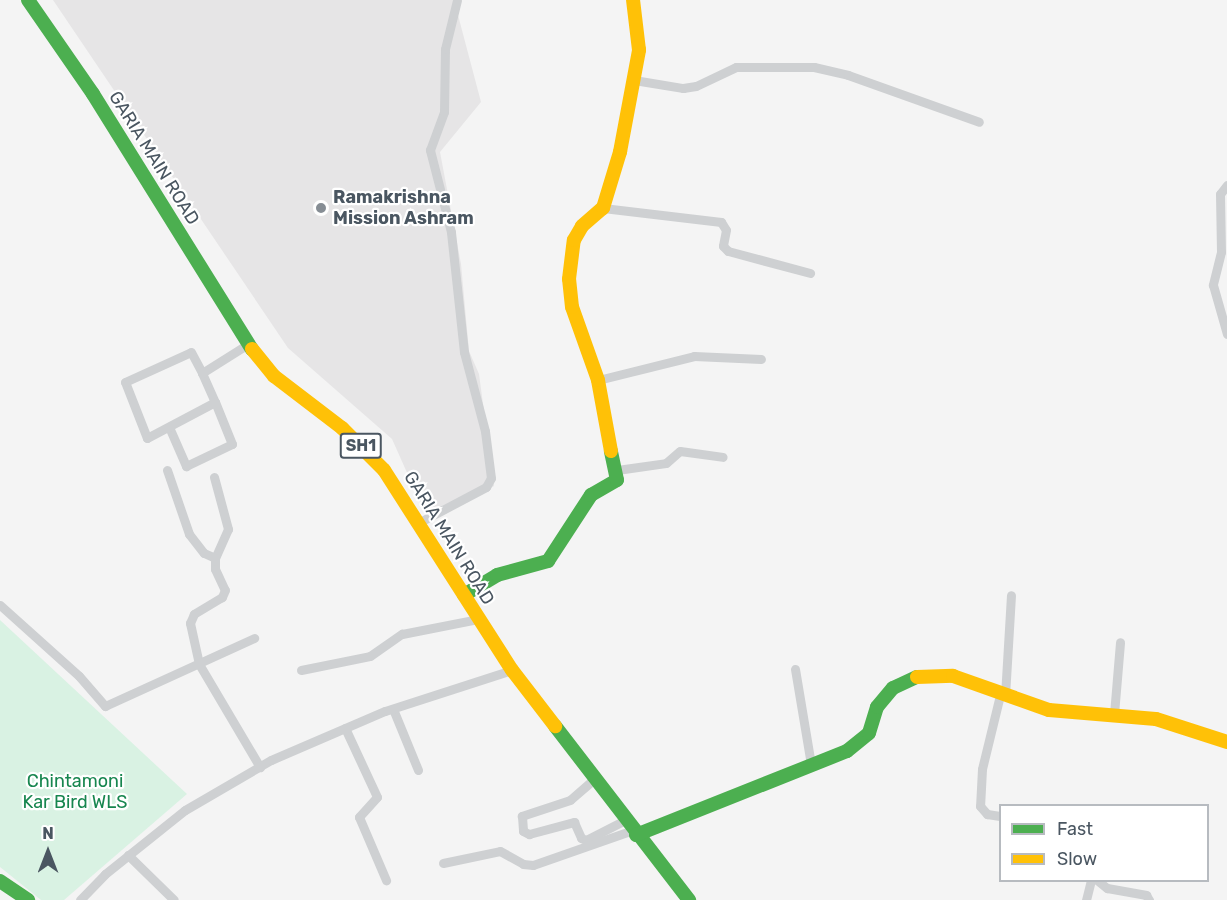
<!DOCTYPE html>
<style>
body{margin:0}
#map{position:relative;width:1227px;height:900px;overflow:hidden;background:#f4f4f4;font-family:Rubik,sans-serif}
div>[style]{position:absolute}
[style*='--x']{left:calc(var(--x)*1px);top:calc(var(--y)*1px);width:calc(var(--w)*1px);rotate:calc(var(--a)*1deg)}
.education>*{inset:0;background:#e6e5e6}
.green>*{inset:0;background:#d9f2e3}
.street>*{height:9px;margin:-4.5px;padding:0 4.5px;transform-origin:4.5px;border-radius:4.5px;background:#ced0d2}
.fast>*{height:14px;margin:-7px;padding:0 7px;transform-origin:7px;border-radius:7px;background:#4caf50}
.slow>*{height:14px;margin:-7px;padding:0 7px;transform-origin:7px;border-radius:7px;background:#ffc107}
.dots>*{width:16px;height:16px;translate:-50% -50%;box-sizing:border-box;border:3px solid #fff;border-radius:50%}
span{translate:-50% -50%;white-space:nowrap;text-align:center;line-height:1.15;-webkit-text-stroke:4.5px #fff;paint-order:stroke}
.shield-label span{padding:2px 4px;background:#fff;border:2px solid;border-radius:4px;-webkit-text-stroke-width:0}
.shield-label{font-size:16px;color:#4a5661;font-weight:700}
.street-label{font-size:18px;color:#4a5661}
.poi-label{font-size:18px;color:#4a5661;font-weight:700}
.left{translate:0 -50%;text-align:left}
.park-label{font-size:18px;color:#17864f}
.legend{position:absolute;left:999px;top:804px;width:210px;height:78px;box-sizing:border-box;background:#fff;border:2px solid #b7bbc0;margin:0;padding:8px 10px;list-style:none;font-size:18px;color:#4a5661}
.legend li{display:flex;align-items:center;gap:12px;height:30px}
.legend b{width:30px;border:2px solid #b7bbc0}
.north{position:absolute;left:18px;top:822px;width:60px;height:60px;-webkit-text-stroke:4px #fff;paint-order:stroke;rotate:0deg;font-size:16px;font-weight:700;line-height:24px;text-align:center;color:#4a5661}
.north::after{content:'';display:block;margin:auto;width:21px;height:27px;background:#4a5661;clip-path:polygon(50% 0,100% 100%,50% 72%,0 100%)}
</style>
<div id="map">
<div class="education">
<div style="clip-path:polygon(53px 0,454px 0,481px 102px,440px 152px,461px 264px,469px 351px,479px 374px,494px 486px,429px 522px,392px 439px,288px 348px)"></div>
</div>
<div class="green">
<div style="clip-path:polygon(0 620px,187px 794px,64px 900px,41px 900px,0 867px)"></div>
</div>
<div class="street">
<div style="--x:634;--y:80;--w:50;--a:9.3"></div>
<div style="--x:683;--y:88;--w:13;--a:-9"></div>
<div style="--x:696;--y:86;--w:44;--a:-25.4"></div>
<div style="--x:736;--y:67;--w:78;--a:0"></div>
<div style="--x:814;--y:67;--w:35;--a:13"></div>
<div style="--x:848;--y:75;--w:139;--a:19.7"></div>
<div style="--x:1227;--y:185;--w:11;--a:128"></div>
<div style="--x:1220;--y:194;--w:58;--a:89"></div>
<div style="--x:1221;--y:252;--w:34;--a:104"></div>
<div style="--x:1213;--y:285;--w:51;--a:74.1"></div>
<div style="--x:603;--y:208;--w:119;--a:6.8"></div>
<div style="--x:721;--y:222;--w:9;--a:58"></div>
<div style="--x:726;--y:230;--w:16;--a:101"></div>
<div style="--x:723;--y:246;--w:7;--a:45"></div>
<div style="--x:728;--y:251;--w:85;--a:15"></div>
<div style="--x:202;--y:373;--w:32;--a:66"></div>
<div style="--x:598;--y:380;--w:99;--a:-14"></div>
<div style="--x:694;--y:356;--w:67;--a:2.6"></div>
<div style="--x:169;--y:427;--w:43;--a:66.4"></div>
<div style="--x:186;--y:466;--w:51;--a:-25.6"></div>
<div style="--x:232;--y:444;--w:45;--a:-112"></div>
<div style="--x:215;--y:402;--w:77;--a:152.1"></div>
<div style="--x:147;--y:438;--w:60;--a:-111.4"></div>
<div style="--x:125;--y:382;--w:72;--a:-24.4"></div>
<div style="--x:191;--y:352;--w:24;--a:62"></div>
<div style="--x:202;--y:373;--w:54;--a:-32.2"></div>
<div style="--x:167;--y:470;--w:68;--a:71"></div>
<div style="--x:189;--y:534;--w:24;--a:52"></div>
<div style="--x:204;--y:553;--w:12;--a:24"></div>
<div style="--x:617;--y:470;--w:49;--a:-8.1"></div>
<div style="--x:666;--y:463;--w:18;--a:-41"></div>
<div style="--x:680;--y:451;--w:43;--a:7.9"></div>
<div style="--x:214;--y:477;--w:54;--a:74.9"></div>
<div style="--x:228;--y:529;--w:32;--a:114"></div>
<div style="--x:215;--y:558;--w:11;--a:90"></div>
<div style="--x:215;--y:569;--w:23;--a:65"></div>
<div style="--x:225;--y:590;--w:8;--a:113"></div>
<div style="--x:222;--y:597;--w:33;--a:149"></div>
<div style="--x:194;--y:614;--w:10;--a:114"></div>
<div style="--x:190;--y:623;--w:42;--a:77.6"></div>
<div style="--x:199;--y:664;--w:120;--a:59.4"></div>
<div style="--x:418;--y:523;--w:77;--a:-27.9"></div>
<div style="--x:486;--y:487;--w:10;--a:-61"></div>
<div style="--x:491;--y:478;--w:47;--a:-97.3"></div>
<div style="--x:485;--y:431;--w:82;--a:-104.9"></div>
<div style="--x:464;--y:352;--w:121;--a:-96.2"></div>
<div style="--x:451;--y:232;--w:85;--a:-104.4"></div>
<div style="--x:430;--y:150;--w:40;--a:-69.8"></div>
<div style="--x:444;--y:112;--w:63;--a:-89.1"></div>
<div style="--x:445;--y:49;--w:50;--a:-76.2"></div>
<div style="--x:0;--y:605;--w:106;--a:41.9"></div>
<div style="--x:79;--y:676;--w:40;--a:49"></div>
<div style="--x:105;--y:706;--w:164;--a:-24.5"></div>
<div style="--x:795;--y:669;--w:97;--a:80.5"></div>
<div style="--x:301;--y:670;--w:70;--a:-11.5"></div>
<div style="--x:370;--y:656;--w:39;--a:-35"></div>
<div style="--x:402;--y:634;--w:77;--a:-11.2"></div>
<div style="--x:1000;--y:695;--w:76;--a:103.7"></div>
<div style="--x:982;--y:769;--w:37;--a:93"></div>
<div style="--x:980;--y:806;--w:11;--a:49"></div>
<div style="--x:987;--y:814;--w:13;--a:9"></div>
<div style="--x:1005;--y:696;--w:101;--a:-86.6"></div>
<div style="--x:393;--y:709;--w:66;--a:67.7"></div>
<div style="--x:1114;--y:714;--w:72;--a:-85.2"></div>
<div style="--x:345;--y:728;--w:76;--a:65.1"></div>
<div style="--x:377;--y:797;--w:27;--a:132"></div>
<div style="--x:359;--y:817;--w:69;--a:66.8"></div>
<div style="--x:593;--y:780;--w:30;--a:139"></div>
<div style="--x:570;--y:800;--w:51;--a:161.6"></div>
<div style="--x:522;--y:816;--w:15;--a:86"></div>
<div style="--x:523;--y:831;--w:7;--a:27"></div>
<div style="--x:529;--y:834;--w:47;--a:-14.9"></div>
<div style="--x:574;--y:822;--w:17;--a:66"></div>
<div style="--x:581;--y:838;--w:5;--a:22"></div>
<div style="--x:586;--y:840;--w:44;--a:-27.1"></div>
<div style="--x:128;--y:855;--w:64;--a:44.4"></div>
<div style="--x:443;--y:863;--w:58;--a:-11.9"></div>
<div style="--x:500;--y:851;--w:26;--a:29"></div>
<div style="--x:523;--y:864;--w:10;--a:6"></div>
<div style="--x:533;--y:865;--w:106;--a:-19.3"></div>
<div style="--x:1097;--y:880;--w:13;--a:39"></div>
<div style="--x:1107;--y:888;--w:40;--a:10"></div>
<div style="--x:1146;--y:895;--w:6;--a:59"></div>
<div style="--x:80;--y:900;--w:36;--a:-46"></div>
<div style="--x:105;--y:874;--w:102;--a:-38.7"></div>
<div style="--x:185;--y:810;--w:99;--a:-30.2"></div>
<div style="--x:271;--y:760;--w:124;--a:-23.3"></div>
<div style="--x:385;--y:711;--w:133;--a:-17.9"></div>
<div style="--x:1086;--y:900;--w:21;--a:-76"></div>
</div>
<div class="fast">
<div style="--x:28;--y:0;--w:114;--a:55.3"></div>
<div style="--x:93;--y:94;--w:301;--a:58.1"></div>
<div style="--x:464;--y:595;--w:39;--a:-31"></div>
<div style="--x:497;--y:575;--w:53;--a:-15.4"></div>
<div style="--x:548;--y:561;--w:79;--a:-56.9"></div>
<div style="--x:591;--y:495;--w:30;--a:-30"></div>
<div style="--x:617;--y:480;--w:30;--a:-102"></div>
<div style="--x:555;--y:726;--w:220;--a:52.4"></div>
<div style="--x:636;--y:835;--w:227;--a:-21.7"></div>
<div style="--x:847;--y:751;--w:28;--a:-39"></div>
<div style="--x:869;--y:733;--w:27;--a:-73"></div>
<div style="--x:877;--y:707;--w:25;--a:-50"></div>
<div style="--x:893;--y:688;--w:26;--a:-25"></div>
<div style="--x:0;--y:881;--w:34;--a:34"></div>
</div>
<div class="slow">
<div style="--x:252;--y:349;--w:35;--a:51"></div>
<div style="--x:274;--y:376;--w:86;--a:37.4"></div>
<div style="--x:342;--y:428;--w:59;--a:45"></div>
<div style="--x:384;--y:470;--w:237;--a:57.4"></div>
<div style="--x:512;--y:670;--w:71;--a:52.5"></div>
<div style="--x:611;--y:451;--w:72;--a:-100.4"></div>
<div style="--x:598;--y:380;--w:77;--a:-109.6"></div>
<div style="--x:572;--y:307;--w:28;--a:-96"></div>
<div style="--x:569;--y:279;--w:39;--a:-83"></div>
<div style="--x:574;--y:240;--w:16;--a:-60"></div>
<div style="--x:582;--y:226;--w:28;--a:-41"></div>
<div style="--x:603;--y:208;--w:59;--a:-73.1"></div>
<div style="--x:620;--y:152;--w:104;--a:-79.4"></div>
<div style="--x:639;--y:50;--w:50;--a:-96.8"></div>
<div style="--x:917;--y:677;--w:36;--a:-2"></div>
<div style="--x:953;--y:676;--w:102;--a:19.5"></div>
<div style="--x:1049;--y:710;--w:107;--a:4.8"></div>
<div style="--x:1156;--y:719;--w:75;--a:17.9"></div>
</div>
<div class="dots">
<div style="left:321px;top:208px;background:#868d94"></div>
</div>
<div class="shield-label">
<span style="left:361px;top:446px">SH1</span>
</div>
<div class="street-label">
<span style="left:154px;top:158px;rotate:58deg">GARIA MAIN ROAD</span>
<span style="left:449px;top:538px;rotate:58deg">GARIA MAIN ROAD</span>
</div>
<div class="poi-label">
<span class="left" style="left:333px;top:208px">Ramakrishna<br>Mission Ashram</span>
</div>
<div class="park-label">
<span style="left:75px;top:792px">Chintamoni<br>Kar Bird WLS</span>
</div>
<ul class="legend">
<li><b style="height:8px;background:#4caf50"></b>Fast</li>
<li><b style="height:8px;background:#ffc107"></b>Slow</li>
</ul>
<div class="north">N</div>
</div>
